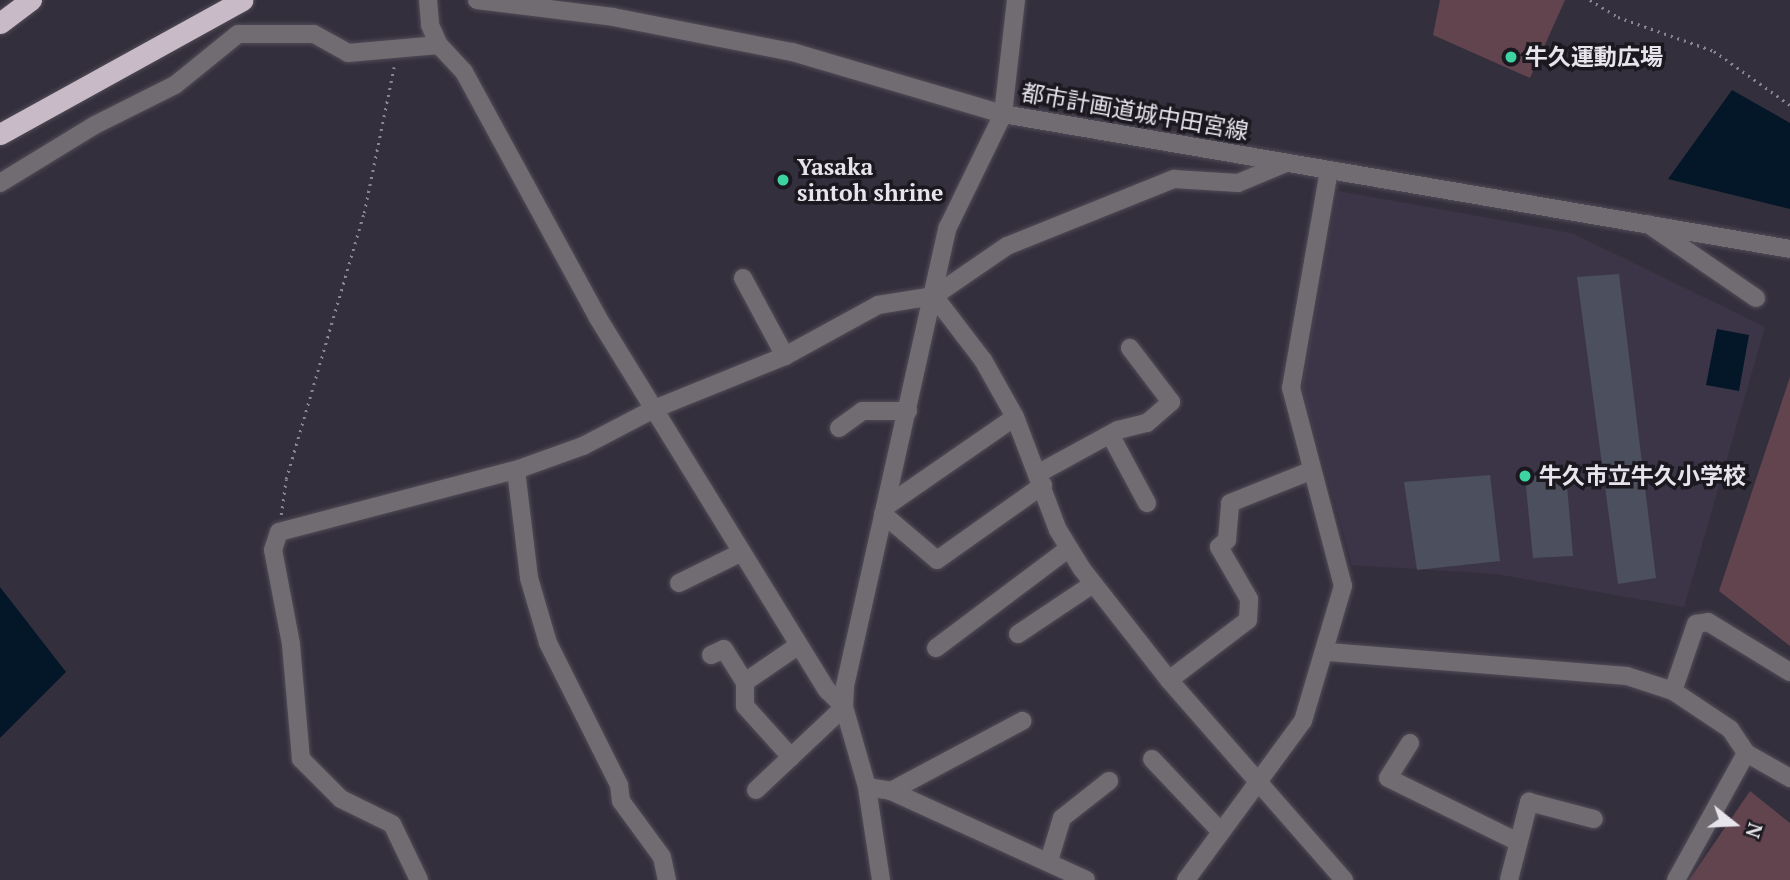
<!DOCTYPE html>
<meta charset="utf-8">
<style>
body{margin:0}
#map{position:relative;width:1790px;height:880px;overflow:hidden;background:#342f3c;font-family:"PT Serif","Noto Sans JP",serif}
div>[style]{position:absolute}
[style*='--x']{left:calc(var(--x)*1px);top:calc(var(--y)*1px);width:calc(var(--w)*1px);rotate:calc(var(--a)*1deg)}
.built>*{inset:0;background:#3c3548}
.green>*{inset:0;background:#62444f}
.water>*{inset:0;background:#031729}
.building>*{inset:0;background:#4c4f5d}
.path>*{height:2.5px;margin-top:-1.25px;transform-origin:0;background:repeating-linear-gradient(90deg,#8a8691 0 2px,transparent 0 7px)}
.roads{filter:drop-shadow(0 0 2px #514c58) drop-shadow(0 0 2px #514c58)}
.minor>*{height:18px;margin:-9px;padding:0 9px;transform-origin:9px;border-radius:9px;background:#716c71}
.highway>*{height:21px;margin:-10.5px;padding:0 10.5px;transform-origin:10.5px;border-radius:10.5px;background:#c8bac7}
.dots>*{width:19px;height:19px;translate:-50% -50%;box-sizing:border-box;border:4px solid #1b191f;border-radius:50%}
span{translate:-50% -50%;white-space:nowrap;text-align:center;line-height:1.15;-webkit-text-stroke:7px #1b191f;paint-order:stroke}
.poi-label{font-size:23px;color:#e7e4ec;font-weight:700}
.left{translate:0 -50%;text-align:left}
.street-label{font-size:23px;color:#e7e4ec}
.north{position:absolute;left:1699px;top:789px;width:70px;height:70px;-webkit-text-stroke:5px #1b191f;paint-order:stroke;rotate:108deg;font-size:19px;font-weight:700;line-height:28px;text-align:center;color:#e7e4ec}
.north::after{content:'';display:block;margin:auto;width:24px;height:32px;background:#e7e4ec;clip-path:polygon(50% 0,100% 100%,50% 72%,0 100%)}
</style>
<div id="map">
<div class="built">
<div style="clip-path:polygon(1338px 191px,1572px 233px,1765px 327px,1684px 607px,1496px 574px,1352px 565px,1302px 386px)"></div>
</div>
<div class="green">
<div style="clip-path:polygon(1440px 0,1565px 0,1530px 78px,1433px 35px)"></div>
<div style="clip-path:polygon(1790px 377px,1790px 646px,1719px 591px)"></div>
<div style="clip-path:polygon(1750px 791px,1790px 823px,1790px 880px,1689px 880px)"></div>
</div>
<div class="water">
<div style="clip-path:polygon(1732px 90px,1790px 123px,1790px 209px,1668px 179px)"></div>
<div style="clip-path:polygon(1717px 329px,1749px 335px,1739px 391px,1706px 385px)"></div>
<div style="clip-path:polygon(0 587px,66px 672px,0 738px)"></div>
</div>
<div class="building">
<div style="clip-path:polygon(1619px 274px,1656px 578px,1618px 584px,1577px 277px)"></div>
<div style="clip-path:polygon(1566px 474px,1573px 556px,1533px 558px,1525px 477px)"></div>
<div style="clip-path:polygon(1490px 475px,1500px 561px,1417px 570px,1404px 482px)"></div>
</div>
<div class="path">
<div style="--x:1590;--y:0;--w:33;--a:31"></div>
<div style="--x:1618;--y:17;--w:102;--a:19.5"></div>
<div style="--x:1714;--y:51;--w:93;--a:35.4"></div>
<div style="--x:281;--y:515;--w:36;--a:-82"></div>
<div style="--x:286;--y:479;--w:277;--a:-73.7"></div>
<div style="--x:364;--y:213;--w:149;--a:-78.4"></div>
</div>
<div class="roads">
<div class="minor">
<div style="--x:428;--y:0;--w:25;--a:85"></div>
<div style="--x:430;--y:25;--w:22;--a:66"></div>
<div style="--x:439;--y:45;--w:37;--a:47"></div>
<div style="--x:464;--y:72;--w:280;--a:61.4"></div>
<div style="--x:598;--y:318;--w:437;--a:58.4"></div>
<div style="--x:827;--y:690;--w:24;--a:45"></div>
<div style="--x:477;--y:0;--w:137;--a:7.1"></div>
<div style="--x:613;--y:17;--w:182;--a:11.1"></div>
<div style="--x:792;--y:52;--w:220;--a:16.4"></div>
<div style="--x:1003;--y:114;--w:798;--a:9.73"></div>
<div style="--x:0;--y:183;--w:111;--a:-31.4"></div>
<div style="--x:95;--y:125;--w:89;--a:-26.6"></div>
<div style="--x:175;--y:85;--w:81;--a:-39"></div>
<div style="--x:238;--y:34;--w:76;--a:0"></div>
<div style="--x:314;--y:34;--w:39;--a:29"></div>
<div style="--x:348;--y:53;--w:91;--a:-5"></div>
<div style="--x:1648;--y:224;--w:131;--a:34.4"></div>
<div style="--x:743;--y:278;--w:89;--a:61.7"></div>
<div style="--x:934;--y:296;--w:81;--a:52.6"></div>
<div style="--x:983;--y:360;--w:65;--a:60.7"></div>
<div style="--x:1015;--y:417;--w:121;--a:69.2"></div>
<div style="--x:1058;--y:530;--w:46;--a:58.4"></div>
<div style="--x:1082;--y:569;--w:141;--a:51.9"></div>
<div style="--x:1169;--y:680;--w:266;--a:48.8"></div>
<div style="--x:839;--y:428;--w:29;--a:-36"></div>
<div style="--x:862;--y:411;--w:46;--a:0"></div>
<div style="--x:1112;--y:438;--w:74;--a:61.7"></div>
<div style="--x:516;--y:470;--w:109;--a:83.1"></div>
<div style="--x:529;--y:578;--w:68;--a:73.7"></div>
<div style="--x:548;--y:643;--w:159;--a:63.4"></div>
<div style="--x:619;--y:785;--w:16;--a:83"></div>
<div style="--x:621;--y:801;--w:69;--a:53.8"></div>
<div style="--x:662;--y:857;--w:24;--a:78"></div>
<div style="--x:1039;--y:473;--w:90;--a:-28.6"></div>
<div style="--x:1118;--y:430;--w:30;--a:-14"></div>
<div style="--x:1147;--y:423;--w:32;--a:-41"></div>
<div style="--x:1171;--y:402;--w:68;--a:-127.2"></div>
<div style="--x:885;--y:507;--w:158;--a:-34.7"></div>
<div style="--x:883;--y:514;--w:71;--a:40.4"></div>
<div style="--x:937;--y:560;--w:130;--a:-35.3"></div>
<div style="--x:679;--y:583;--w:70;--a:-26.2"></div>
<div style="--x:1018;--y:634;--w:90;--a:-33.7"></div>
<div style="--x:936;--y:648;--w:166;--a:-36.9"></div>
<div style="--x:1328;--y:652;--w:300;--a:4.6"></div>
<div style="--x:1627;--y:676;--w:48;--a:18.1"></div>
<div style="--x:1673;--y:691;--w:69;--a:33.7"></div>
<div style="--x:1730;--y:729;--w:29;--a:56"></div>
<div style="--x:1746;--y:753;--w:51;--a:29.6"></div>
<div style="--x:711;--y:655;--w:14;--a:-25"></div>
<div style="--x:724;--y:649;--w:39;--a:58"></div>
<div style="--x:745;--y:682;--w:24;--a:90"></div>
<div style="--x:745;--y:706;--w:69;--a:48"></div>
<div style="--x:1169;--y:680;--w:99;--a:-37.2"></div>
<div style="--x:1248;--y:620;--w:21;--a:-87"></div>
<div style="--x:1249;--y:599;--w:60;--a:-120"></div>
<div style="--x:1219;--y:547;--w:11;--a:-41"></div>
<div style="--x:1227;--y:540;--w:37;--a:-85"></div>
<div style="--x:1230;--y:503;--w:86;--a:-21.8"></div>
<div style="--x:745;--y:682;--w:65;--a:-34.4"></div>
<div style="--x:1673;--y:691;--w:71;--a:-71.1"></div>
<div style="--x:1696;--y:624;--w:12;--a:-9"></div>
<div style="--x:1708;--y:622;--w:96;--a:31.4"></div>
<div style="--x:1410;--y:743;--w:41;--a:122.2"></div>
<div style="--x:1388;--y:778;--w:145;--a:26.2"></div>
<div style="--x:1152;--y:759;--w:99;--a:46.6"></div>
<div style="--x:867;--y:787;--w:24;--a:9"></div>
<div style="--x:891;--y:791;--w:214;--a:24.5"></div>
<div style="--x:756;--y:790;--w:121;--a:-43.3"></div>
<div style="--x:891;--y:791;--w:149;--a:-28.1"></div>
<div style="--x:1049;--y:861;--w:45;--a:-73.2"></div>
<div style="--x:1062;--y:818;--w:60;--a:-38.2"></div>
<div style="--x:419;--y:880;--w:62;--a:-115.7"></div>
<div style="--x:392;--y:824;--w:57;--a:-153.9"></div>
<div style="--x:341;--y:799;--w:57;--a:-135"></div>
<div style="--x:301;--y:759;--w:115;--a:-95"></div>
<div style="--x:291;--y:644;--w:96;--a:-100.8"></div>
<div style="--x:273;--y:550;--w:19;--a:-72"></div>
<div style="--x:279;--y:532;--w:245;--a:-14.7"></div>
<div style="--x:516;--y:470;--w:71;--a:-19.7"></div>
<div style="--x:583;--y:446;--w:80;--a:-27.5"></div>
<div style="--x:654;--y:409;--w:141;--a:-22"></div>
<div style="--x:785;--y:356;--w:106;--a:-28.7"></div>
<div style="--x:878;--y:305;--w:57;--a:-9.1"></div>
<div style="--x:934;--y:296;--w:88;--a:-34.4"></div>
<div style="--x:1007;--y:246;--w:180;--a:-21.9"></div>
<div style="--x:1174;--y:179;--w:64;--a:3.6"></div>
<div style="--x:1238;--y:183;--w:52;--a:-22.6"></div>
<div style="--x:881;--y:880;--w:94;--a:-98.6"></div>
<div style="--x:867;--y:787;--w:83;--a:-106"></div>
<div style="--x:844;--y:707;--w:21;--a:-87"></div>
<div style="--x:845;--y:686;--w:470;--a:-77.4"></div>
<div style="--x:948;--y:227;--w:126;--a:-64"></div>
<div style="--x:1003;--y:114;--w:115;--a:-83.5"></div>
<div style="--x:1186;--y:880;--w:197;--a:-53.7"></div>
<div style="--x:1303;--y:721;--w:141;--a:-73.5"></div>
<div style="--x:1343;--y:586;--w:205;--a:-104.7"></div>
<div style="--x:1291;--y:388;--w:221;--a:-80.1"></div>
<div style="--x:1509;--y:880;--w:81;--a:-75.6"></div>
<div style="--x:1529;--y:802;--w:67;--a:14.7"></div>
<div style="--x:1676;--y:880;--w:145;--a:-61.1"></div>
</div>
<div class="highway">
<div style="--x:0;--y:23;--w:39;--a:-37"></div>
<div style="--x:0;--y:134;--w:277;--a:-28.9"></div>
</div>
</div>
<div class="dots">
<div style="left:1511px;top:57px;background:#3ed4a2"></div>
<div style="left:783px;top:180px;background:#3ed4a2"></div>
<div style="left:1525px;top:476px;background:#3ed4a2"></div>
</div>
<div class="poi-label">
<span class="left" style="left:1525px;top:57px">牛久運動広場</span>
<span class="left" style="left:797px;top:180px">Yasaka<br>sintoh shrine</span>
<span class="left" style="left:1539px;top:476px">牛久市立牛久小学校</span>
</div>
<div class="street-label">
<span style="left:1135px;top:112px;rotate:10deg">都市計画道城中田宮線</span>
</div>
<div class="north">N</div>
</div>
